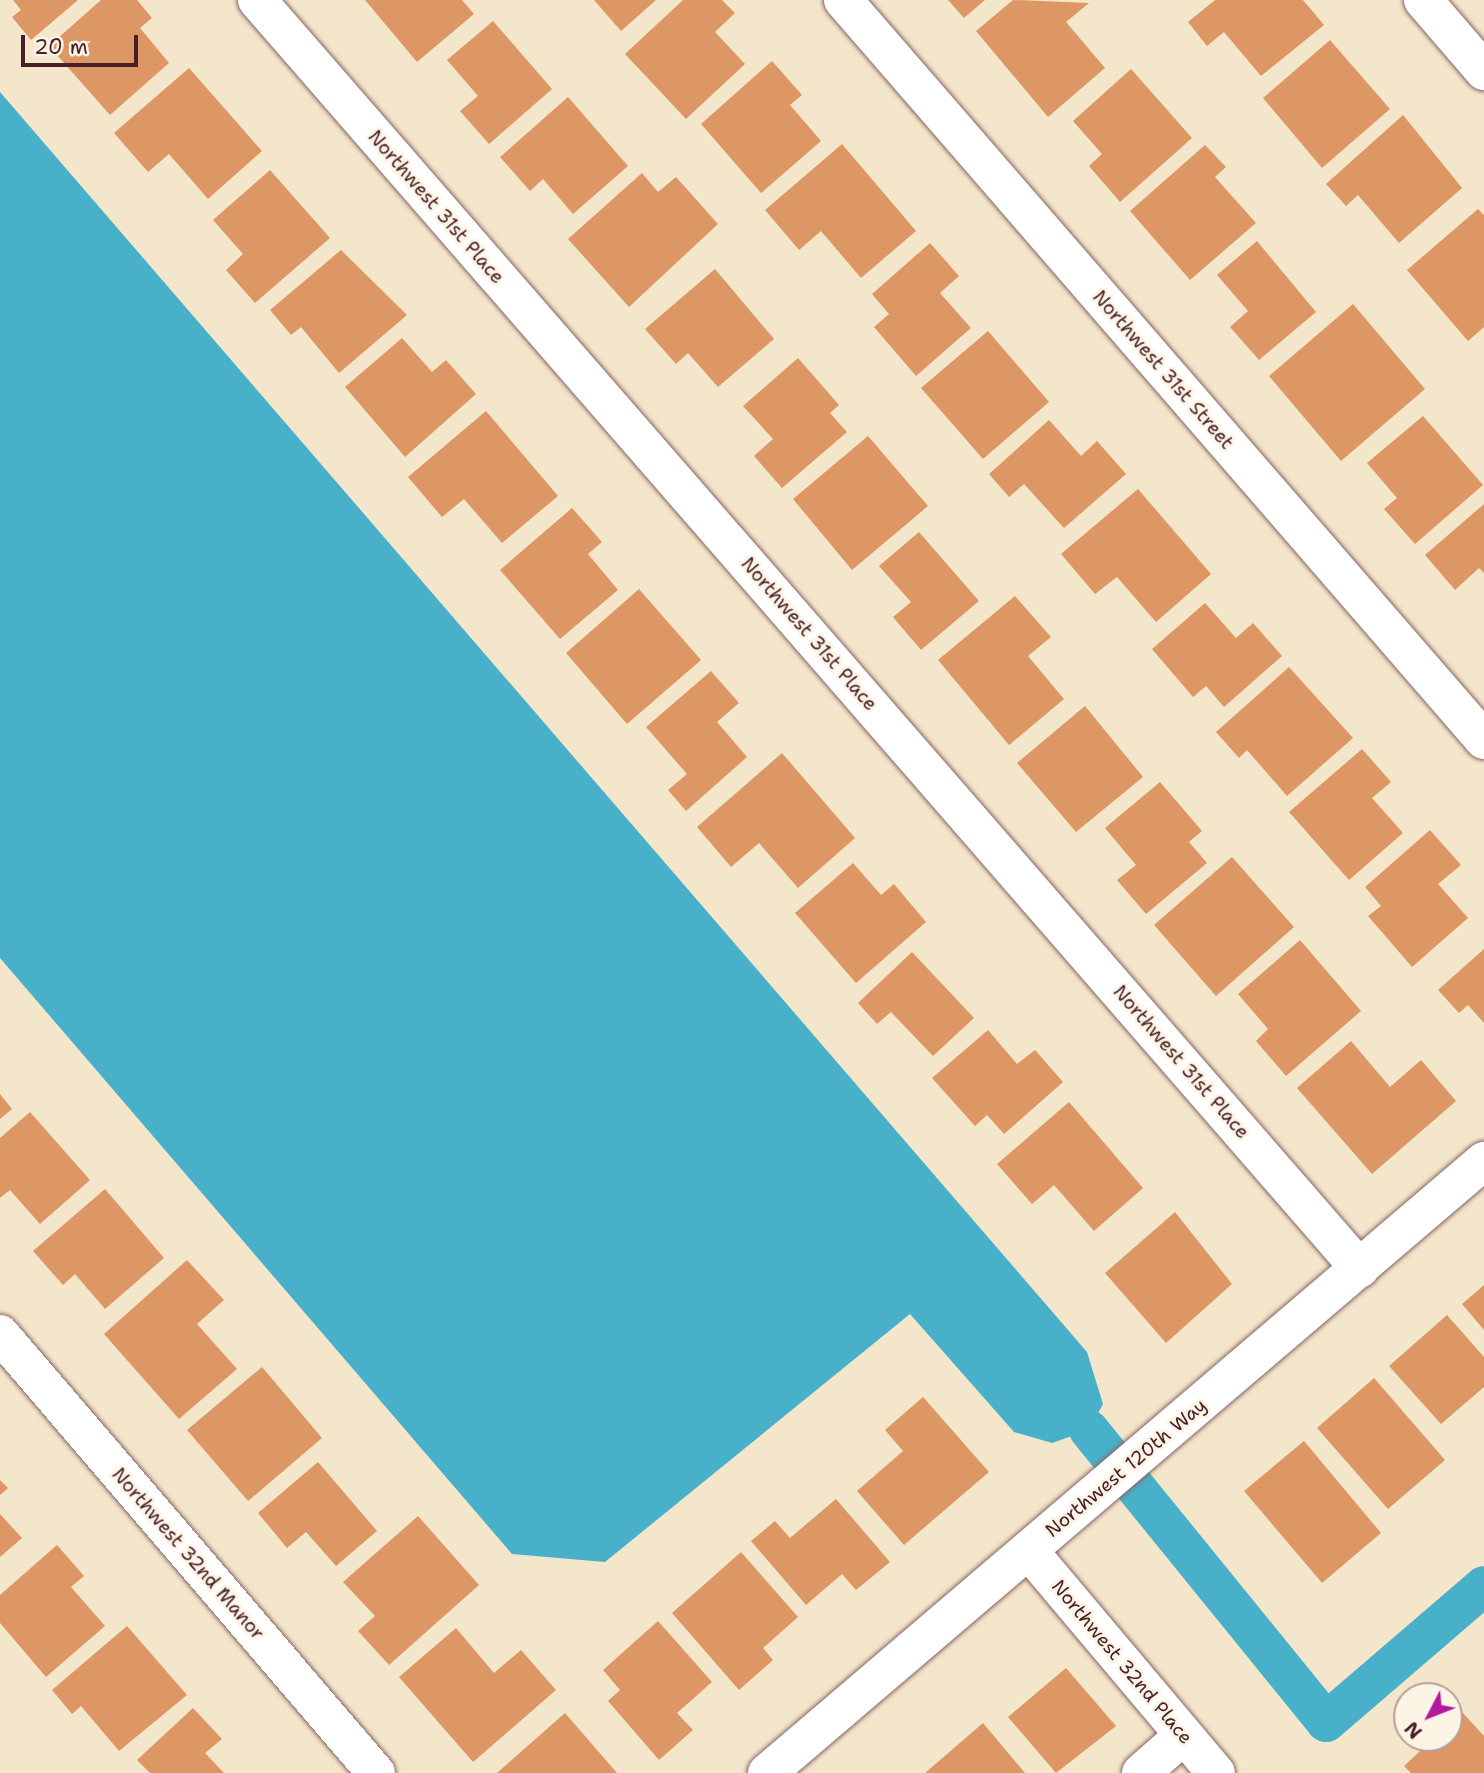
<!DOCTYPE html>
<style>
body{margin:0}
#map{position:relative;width:1484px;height:1773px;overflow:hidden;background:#f4e6cb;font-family:"Shantell Sans",sans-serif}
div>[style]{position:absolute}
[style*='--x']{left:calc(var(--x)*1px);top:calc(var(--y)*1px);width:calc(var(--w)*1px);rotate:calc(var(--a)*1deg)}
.water>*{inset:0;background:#49b0c9}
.canal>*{height:40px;margin:-20px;padding:0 20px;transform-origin:20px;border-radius:20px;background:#49b0c9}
.building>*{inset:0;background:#dc9764}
.roads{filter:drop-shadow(0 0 2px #866563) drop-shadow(0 0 2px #866563)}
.minor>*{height:38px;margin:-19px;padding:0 19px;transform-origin:19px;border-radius:19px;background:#fff}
span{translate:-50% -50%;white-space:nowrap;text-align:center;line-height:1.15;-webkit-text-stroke:6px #fcf5e5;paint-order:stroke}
.street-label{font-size:19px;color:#4a1f2b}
.north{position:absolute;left:1393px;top:1682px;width:70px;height:70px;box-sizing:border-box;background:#fcf5e5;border:2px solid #b59f9b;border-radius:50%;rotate:228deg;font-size:19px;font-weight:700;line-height:28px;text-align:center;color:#4a1f2b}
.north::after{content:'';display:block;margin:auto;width:24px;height:32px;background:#b5179e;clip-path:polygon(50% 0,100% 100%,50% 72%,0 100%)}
.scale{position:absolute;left:21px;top:35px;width:117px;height:32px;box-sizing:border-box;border:4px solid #4a1f2b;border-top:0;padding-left:9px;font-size:21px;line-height:24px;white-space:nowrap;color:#4a1f2b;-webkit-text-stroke:5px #fcf5e5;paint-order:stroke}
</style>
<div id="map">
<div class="water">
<div style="clip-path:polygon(0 92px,1087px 1352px,1103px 1404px,1089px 1430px,1052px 1443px,1014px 1432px,910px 1314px,605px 1562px,512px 1554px,0 958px)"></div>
</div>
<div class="canal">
<div style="--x:1089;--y:1430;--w:376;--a:50.9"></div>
<div style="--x:1326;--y:1722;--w:208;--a:-40.7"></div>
</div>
<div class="building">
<div style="clip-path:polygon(13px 0,78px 0,31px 40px,12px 17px,21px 10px)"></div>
<div style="clip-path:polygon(101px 0,137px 0,152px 18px,140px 28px,169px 63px,110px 115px,49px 46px)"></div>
<div style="clip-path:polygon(365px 0,462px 0,474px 14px,417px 62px)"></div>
<div style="clip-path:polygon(594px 0,656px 0,621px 31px)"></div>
<div style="clip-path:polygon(683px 0,722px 0,735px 13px,715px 32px,745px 64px,686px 119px,625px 54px)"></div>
<div style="clip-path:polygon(948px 0,985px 0,964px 18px)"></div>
<div style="clip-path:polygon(1013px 0,1089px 3px,1066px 22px,1105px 68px,1048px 117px,976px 31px)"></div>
<div style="clip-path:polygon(1215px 0,1303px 0,1324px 25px,1261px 76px,1224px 32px,1207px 46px,1188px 22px)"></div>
<div style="clip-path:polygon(493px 21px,552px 89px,489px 144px,460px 111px,478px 96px,447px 60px)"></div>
<div style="clip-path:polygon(1330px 40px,1390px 109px,1322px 168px,1263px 98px)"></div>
<div style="clip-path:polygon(772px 61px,802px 95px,790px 105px,821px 141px,761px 193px,701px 124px)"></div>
<div style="clip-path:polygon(189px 68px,262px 151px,208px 199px,169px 154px,148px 172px,114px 133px)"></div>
<div style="clip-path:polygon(1131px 69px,1192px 138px,1120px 202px,1089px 166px,1102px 154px,1073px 121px)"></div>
<div style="clip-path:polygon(568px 97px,628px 166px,573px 214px,543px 179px,530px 191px,500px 157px)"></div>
<div style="clip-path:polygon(1403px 115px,1462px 188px,1399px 243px,1358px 195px,1346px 206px,1326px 184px)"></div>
<div style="clip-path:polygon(842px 144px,916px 231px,861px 278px,821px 231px,799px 250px,765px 210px)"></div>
<div style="clip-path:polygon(1205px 145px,1226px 167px,1215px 177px,1256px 223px,1190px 280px,1130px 211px)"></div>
<div style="clip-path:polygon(270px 170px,330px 238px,255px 303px,226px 270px,243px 254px,213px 220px)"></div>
<div style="clip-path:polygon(642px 173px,658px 192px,676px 177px,718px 224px,629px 307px,568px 239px)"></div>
<div style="clip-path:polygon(1478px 209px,1484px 215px,1484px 327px,1468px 341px,1407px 270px)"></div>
<div style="clip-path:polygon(1257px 241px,1316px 312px,1259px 360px,1230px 327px,1248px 311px,1217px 275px)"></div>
<div style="clip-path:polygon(930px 243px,959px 276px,940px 293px,971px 328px,916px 376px,874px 327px,889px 314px,872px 294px)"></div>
<div style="clip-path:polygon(341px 250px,407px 315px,339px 373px,301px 327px,291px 335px,270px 310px)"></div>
<div style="clip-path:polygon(715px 269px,774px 339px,718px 387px,688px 353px,676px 364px,645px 329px)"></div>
<div style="clip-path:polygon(1353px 304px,1425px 389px,1341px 461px,1269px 376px)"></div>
<div style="clip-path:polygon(988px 331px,1049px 402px,983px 459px,921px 388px)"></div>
<div style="clip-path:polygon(402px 338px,432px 372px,446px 360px,476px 394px,405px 457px,345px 387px)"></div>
<div style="clip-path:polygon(798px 358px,839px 405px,830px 413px,847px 432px,782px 488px,754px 456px,773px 439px,743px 406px)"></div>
<div style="clip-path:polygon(486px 411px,558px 496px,502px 543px,464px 499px,442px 517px,408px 477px)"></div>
<div style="clip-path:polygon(1423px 416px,1483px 485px,1415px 544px,1384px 509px,1397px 498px,1367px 463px)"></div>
<div style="clip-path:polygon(1049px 420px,1081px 456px,1097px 441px,1126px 474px,1064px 528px,1024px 484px,1009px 497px,989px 474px)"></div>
<div style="clip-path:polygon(868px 436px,928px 506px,852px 570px,793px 499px)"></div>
<div style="clip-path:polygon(1138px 489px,1211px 574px,1156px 622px,1117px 577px,1095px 594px,1061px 554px)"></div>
<div style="clip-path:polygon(1484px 504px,1484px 573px,1479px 568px,1455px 590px,1425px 555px)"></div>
<div style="clip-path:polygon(572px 508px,602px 542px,588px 554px,618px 590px,560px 639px,500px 570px)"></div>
<div style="clip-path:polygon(919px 532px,979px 601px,921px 650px,893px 617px,911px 602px,879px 566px)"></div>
<div style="clip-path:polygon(639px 589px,701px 660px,627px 724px,566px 653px)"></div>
<div style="clip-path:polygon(1015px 596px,1051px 637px,1028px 656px,1064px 699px,1009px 745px,938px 660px)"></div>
<div style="clip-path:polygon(1205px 603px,1236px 638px,1253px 623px,1282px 656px,1224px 707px,1206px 686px,1193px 697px,1152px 649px)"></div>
<div style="clip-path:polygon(1289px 667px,1353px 738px,1287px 796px,1247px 750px,1239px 758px,1216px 732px)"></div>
<div style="clip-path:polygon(711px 671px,739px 703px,717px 722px,747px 757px,686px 811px,668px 790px,687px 774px,646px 727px)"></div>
<div style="clip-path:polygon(1085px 706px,1143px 777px,1076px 832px,1017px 763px)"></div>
<div style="clip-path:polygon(1362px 749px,1391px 782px,1372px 798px,1403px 833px,1349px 880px,1289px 812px)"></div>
<div style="clip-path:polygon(782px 753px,855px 838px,798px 888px,759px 843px,731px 867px,697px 827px)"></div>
<div style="clip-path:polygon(1160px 782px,1202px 831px,1189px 842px,1207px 863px,1146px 914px,1117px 880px,1136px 865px,1105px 828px)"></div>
<div style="clip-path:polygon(1430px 830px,1461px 865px,1438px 884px,1468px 918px,1412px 967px,1368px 916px,1381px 906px,1365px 887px)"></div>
<div style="clip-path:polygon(1232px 857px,1294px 927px,1216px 996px,1154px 925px)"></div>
<div style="clip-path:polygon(853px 863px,881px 895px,894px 884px,926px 922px,856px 983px,795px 913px)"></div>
<div style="clip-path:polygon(1300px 940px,1361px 1011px,1286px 1076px,1256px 1041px,1268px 1029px,1238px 994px)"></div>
<div style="clip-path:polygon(1484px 949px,1484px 1023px,1468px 1005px,1459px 1013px,1438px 990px)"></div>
<div style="clip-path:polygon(912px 952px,974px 1018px,933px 1056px,891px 1012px,877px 1024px,858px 1003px)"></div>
<div style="clip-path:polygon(988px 1030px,1017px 1064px,1035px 1050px,1063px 1082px,1004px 1134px,987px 1115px,975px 1126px,932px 1078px)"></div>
<div style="clip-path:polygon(1351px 1041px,1390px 1087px,1421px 1060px,1456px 1101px,1372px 1174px,1297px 1088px)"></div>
<div style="clip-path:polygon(0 1094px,12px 1109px,0 1119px)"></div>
<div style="clip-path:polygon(1069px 1102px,1143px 1188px,1094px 1231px,1054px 1185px,1032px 1204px,997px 1164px)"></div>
<div style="clip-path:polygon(30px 1112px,90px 1180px,40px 1224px,10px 1190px,0 1198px,0 1138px)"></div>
<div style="clip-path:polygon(105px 1189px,164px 1258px,105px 1309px,75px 1274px,63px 1285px,33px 1251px)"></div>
<div style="clip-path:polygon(1175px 1212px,1232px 1284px,1166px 1343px,1105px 1273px)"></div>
<div style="clip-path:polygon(187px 1260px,224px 1300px,197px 1324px,237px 1369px,179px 1419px,104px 1334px)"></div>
<div style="clip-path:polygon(1484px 1285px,1484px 1330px,1462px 1304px)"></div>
<div style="clip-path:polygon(1447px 1315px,1484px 1357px,1484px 1387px,1441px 1424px,1389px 1366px)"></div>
<div style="clip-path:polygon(262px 1367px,322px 1438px,248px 1501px,187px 1430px)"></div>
<div style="clip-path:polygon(1374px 1378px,1445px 1460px,1388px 1509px,1317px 1428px)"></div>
<div style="clip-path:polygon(923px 1397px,989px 1472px,904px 1545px,857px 1491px,903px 1451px,885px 1430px)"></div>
<div style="clip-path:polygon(1304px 1441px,1381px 1533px,1322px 1583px,1244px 1491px)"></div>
<div style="clip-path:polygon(318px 1462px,377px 1531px,336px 1566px,306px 1532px,287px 1548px,258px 1513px)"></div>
<div style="clip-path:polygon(0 1480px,8px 1488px,0 1495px)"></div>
<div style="clip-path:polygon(836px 1499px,890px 1562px,856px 1590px,842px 1574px,806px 1605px,751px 1541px,775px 1521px,790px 1538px)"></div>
<div style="clip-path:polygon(0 1514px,22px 1538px,0 1557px)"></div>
<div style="clip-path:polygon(418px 1516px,479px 1585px,389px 1665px,358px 1631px,375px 1616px,343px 1582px)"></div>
<div style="clip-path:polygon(57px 1545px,84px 1576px,71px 1587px,105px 1626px,46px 1677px,0 1623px,0 1595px)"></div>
<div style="clip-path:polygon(741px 1552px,798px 1617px,763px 1648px,773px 1660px,739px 1690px,672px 1613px)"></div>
<div style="clip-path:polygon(658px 1621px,712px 1682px,677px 1713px,693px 1730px,659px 1760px,608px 1701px,620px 1690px,603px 1670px)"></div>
<div style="clip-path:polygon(127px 1626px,187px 1695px,119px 1751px,81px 1706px,72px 1714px,52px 1690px)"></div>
<div style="clip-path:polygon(456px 1628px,494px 1673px,521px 1650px,556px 1690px,473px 1762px,399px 1677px)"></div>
<div style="clip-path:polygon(1066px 1668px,1116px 1726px,1056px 1773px,1008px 1717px)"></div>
<div style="clip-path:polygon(193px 1708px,222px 1739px,205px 1753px,224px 1773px,150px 1773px,137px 1760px)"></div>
<div style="clip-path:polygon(1462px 1712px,1484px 1736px,1484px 1773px,1411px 1773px,1404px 1766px,1434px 1738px,1449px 1738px,1449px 1724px)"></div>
<div style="clip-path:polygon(565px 1713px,617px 1773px,497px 1773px)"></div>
<div style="clip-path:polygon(983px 1723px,1025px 1773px,925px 1773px)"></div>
</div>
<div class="roads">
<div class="minor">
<div style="--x:257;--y:0;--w:1681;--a:49"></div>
<div style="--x:843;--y:0;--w:979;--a:49.1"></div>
<div style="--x:1423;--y:0;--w:94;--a:49.3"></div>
<div style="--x:0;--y:1334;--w:578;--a:49.42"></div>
<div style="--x:1029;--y:1551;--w:290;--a:49.9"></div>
<div style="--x:767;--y:1773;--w:943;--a:-40.48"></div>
<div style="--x:1141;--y:1773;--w:56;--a:-41.4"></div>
</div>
</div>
<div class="street-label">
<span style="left:436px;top:207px;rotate:49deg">Northwest 31st Place</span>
<span style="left:1163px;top:370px;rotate:49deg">Northwest 31st Street</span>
<span style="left:809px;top:634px;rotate:49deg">Northwest 31st Place</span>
<span style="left:1181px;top:1062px;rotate:49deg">Northwest 31st Place</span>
<span style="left:1126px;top:1468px;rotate:-40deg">Northwest 120th Way</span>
<span style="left:188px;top:1554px;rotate:49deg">Northwest 32nd Manor</span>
<span style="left:1122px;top:1662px;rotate:50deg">Northwest 32nd Place</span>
</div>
<div class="north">N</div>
<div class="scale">20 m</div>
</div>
